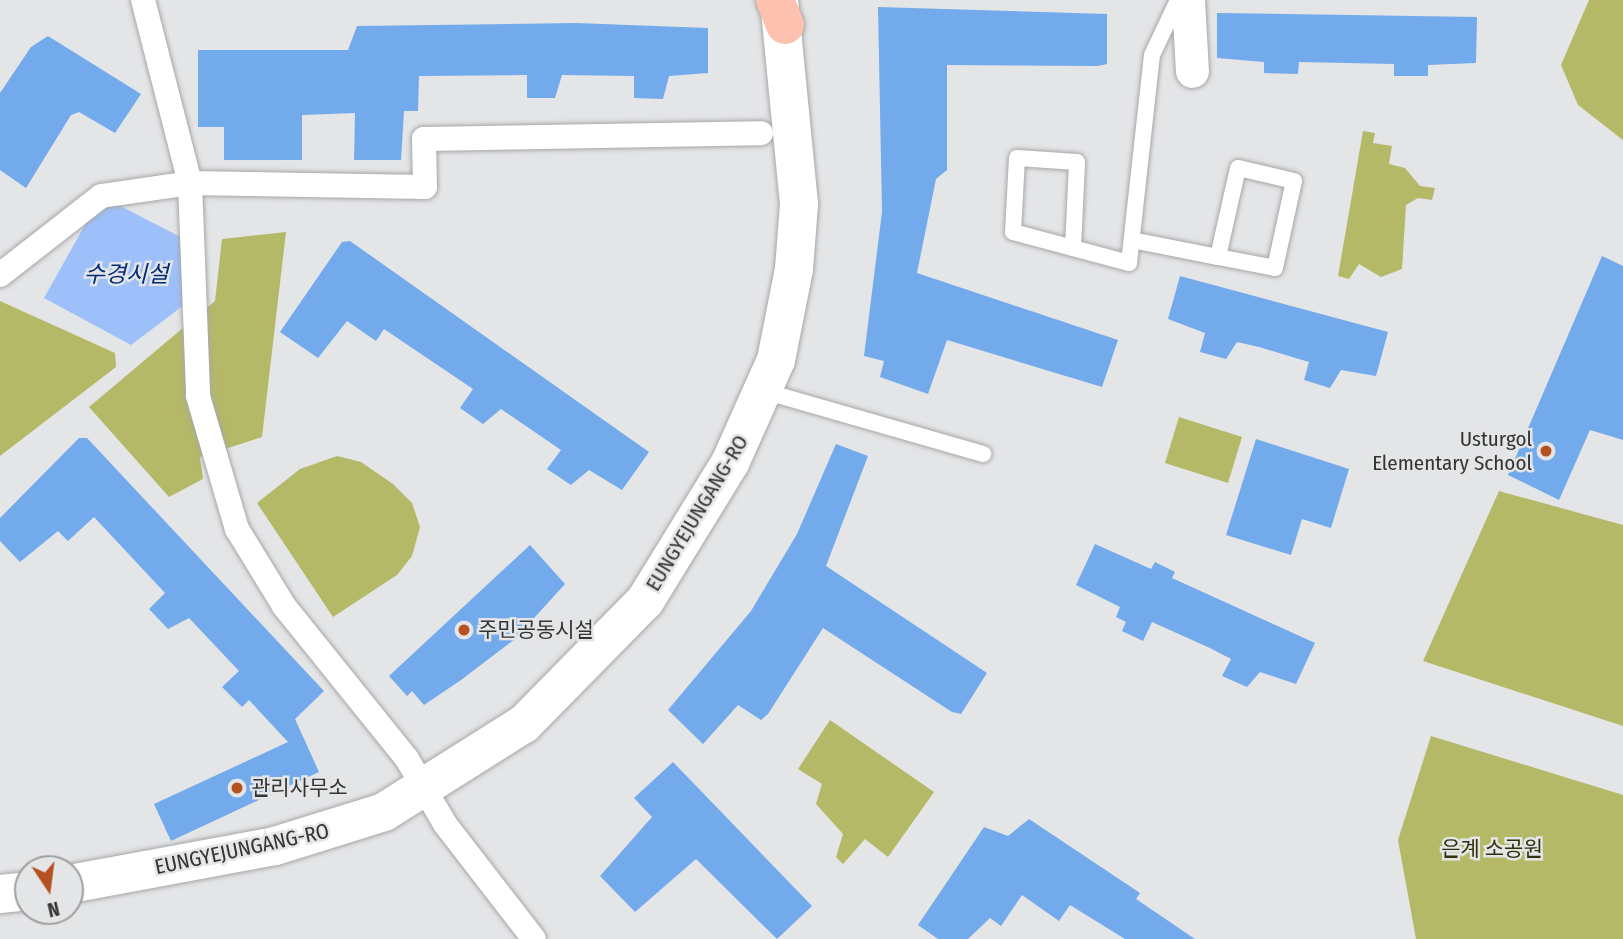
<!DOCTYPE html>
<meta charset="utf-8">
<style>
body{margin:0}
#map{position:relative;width:1623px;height:939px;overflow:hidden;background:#e4e5e7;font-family:"Fira Sans Condensed","Noto Sans KR",sans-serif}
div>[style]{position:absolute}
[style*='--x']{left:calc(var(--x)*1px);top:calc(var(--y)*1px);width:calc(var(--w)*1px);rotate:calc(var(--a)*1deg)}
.green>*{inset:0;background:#b4b968}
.water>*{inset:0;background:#9ec0fa}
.building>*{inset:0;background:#72aaec}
.roads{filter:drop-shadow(0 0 2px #a6a7a8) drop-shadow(0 0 2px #a6a7a8)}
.service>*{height:16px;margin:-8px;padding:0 8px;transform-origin:8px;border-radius:8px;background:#fff}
.pedestrian>*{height:24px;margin:-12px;padding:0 12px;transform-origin:12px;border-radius:12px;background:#fff}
.minor>*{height:33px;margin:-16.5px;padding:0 16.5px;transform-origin:16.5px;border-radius:16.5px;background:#fff}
.tertiary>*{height:38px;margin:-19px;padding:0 19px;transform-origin:19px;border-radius:19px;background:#fff}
.primary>*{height:38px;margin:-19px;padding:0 19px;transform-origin:19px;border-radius:19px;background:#fdc1b0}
.dots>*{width:19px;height:19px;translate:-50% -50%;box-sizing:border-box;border:4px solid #e4e5e7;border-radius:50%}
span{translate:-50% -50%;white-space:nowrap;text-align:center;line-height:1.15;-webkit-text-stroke:5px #e4e5e7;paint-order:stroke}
.poi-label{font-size:21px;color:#333434}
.right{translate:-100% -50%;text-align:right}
.left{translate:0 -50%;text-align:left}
.street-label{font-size:21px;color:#333434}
.park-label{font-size:21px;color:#30310a}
.water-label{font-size:23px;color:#002a7a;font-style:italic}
.north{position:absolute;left:14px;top:855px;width:70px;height:70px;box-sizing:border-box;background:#e4e5e7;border:2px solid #9d9e9f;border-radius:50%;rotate:167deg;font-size:19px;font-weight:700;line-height:28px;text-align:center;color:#333434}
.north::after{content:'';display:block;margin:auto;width:24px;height:32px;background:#b65221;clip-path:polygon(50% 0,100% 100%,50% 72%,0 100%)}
</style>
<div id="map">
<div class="green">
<div style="clip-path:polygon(1589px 0,1623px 0,1623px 140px,1578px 105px,1561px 65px)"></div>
<div style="clip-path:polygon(1363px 131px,1375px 133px,1373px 143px,1392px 146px,1389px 164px,1405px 168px,1420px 186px,1435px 188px,1432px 200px,1418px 198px,1406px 205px,1402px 269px,1381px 277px,1359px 264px,1349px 279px,1338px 276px)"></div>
<div style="clip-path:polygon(286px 232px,262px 437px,200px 457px,203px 479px,169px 497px,89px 407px,215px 301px,222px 239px)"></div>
<div style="clip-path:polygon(0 301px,115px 353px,116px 367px,0 456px)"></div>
<div style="clip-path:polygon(1179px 417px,1242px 437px,1228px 483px,1165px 463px)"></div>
<div style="clip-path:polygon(337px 456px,361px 462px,393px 484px,412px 503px,420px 527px,412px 556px,397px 575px,333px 617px,257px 503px,300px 469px)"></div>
<div style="clip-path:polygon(1499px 491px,1623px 525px,1623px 726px,1423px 661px)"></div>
<div style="clip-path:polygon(830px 720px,934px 792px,888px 857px,865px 839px,843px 864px,836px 857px,843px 834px,816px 804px,822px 784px,798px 769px)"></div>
<div style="clip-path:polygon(1431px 736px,1623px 795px,1623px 939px,1416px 939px,1398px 840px)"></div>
</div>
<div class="water">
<div style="clip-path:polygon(101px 196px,196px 245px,184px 305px,131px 345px,44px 298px)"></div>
</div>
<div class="building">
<div style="clip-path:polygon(878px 7px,1107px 14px,1107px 64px,1098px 66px,947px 65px,947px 170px,936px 179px,917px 273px,1118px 340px,1102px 387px,947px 340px,928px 394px,880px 377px,884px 361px,864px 356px,882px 212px)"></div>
<div style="clip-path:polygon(1217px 13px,1477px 17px,1476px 63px,1428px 65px,1428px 76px,1394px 76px,1394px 64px,1299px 62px,1298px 74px,1264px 73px,1264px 62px,1217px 58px)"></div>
<div style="clip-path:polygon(576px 23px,708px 28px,708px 73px,669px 76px,663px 99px,634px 98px,634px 76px,562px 75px,555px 98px,527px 98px,527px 75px,419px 76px,418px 111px,404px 111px,401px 160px,354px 160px,355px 113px,302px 115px,302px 160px,224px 160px,224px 127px,198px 127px,198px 50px,348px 50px,357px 26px)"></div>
<div style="clip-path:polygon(48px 36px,141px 94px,115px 133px,79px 112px,71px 115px,26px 188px,0 170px,0 93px,31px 47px)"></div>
<div style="clip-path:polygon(350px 241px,649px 452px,622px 490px,589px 470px,571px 485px,547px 469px,561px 450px,501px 409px,483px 424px,460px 408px,473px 389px,384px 329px,376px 341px,347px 321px,318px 358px,280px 332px,342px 242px)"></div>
<div style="clip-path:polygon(1602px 256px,1623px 266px,1623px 440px,1590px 430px,1559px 500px,1508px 475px)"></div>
<div style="clip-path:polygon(1180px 276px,1388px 332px,1376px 376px,1341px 370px,1330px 388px,1304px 380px,1309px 362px,1259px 347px,1237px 342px,1226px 359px,1200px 352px,1205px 333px,1168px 319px)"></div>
<div style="clip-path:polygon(79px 438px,87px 438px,324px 691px,295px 719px,319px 772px,171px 841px,154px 804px,288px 742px,249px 700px,242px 707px,222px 687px,239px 671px,189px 618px,168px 629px,149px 609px,165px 593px,94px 517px,68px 541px,58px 531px,20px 562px,0 541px,0 518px)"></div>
<div style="clip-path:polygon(1256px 439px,1349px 469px,1331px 528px,1302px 519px,1291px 555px,1226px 535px)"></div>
<div style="clip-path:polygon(836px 444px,868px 456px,826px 566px,987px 673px,961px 714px,952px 712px,823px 628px,768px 714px,761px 720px,738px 705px,703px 744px,668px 710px,751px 611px,797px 534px)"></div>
<div style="clip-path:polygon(1095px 544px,1151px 569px,1155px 562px,1175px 572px,1172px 578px,1315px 643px,1296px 684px,1260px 672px,1247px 687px,1222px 676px,1231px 659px,1210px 648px,1152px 622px,1143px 641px,1122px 631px,1126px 622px,1116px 617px,1120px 607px,1076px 585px)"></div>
<div style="clip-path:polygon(530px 545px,565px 584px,515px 639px,461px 680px,424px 705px,412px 691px,407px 696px,389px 676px)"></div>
<div style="clip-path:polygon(673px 762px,812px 906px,777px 939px,696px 859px,635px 912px,600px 876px,652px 817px,634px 798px)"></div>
<div style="clip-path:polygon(1029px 819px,1140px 893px,1136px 899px,1195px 939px,1125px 939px,1070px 905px,1059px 921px,1022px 895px,1001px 926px,990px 918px,968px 939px,938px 939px,918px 925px,984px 827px,1008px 836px)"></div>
</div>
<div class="roads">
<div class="service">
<div style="--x:1132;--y:240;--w:88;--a:11.2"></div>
<div style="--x:1218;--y:257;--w:58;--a:10.9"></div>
<div style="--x:1275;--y:268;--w:89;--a:-77.7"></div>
<div style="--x:1294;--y:181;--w:57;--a:-166.9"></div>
<div style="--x:1238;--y:168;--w:91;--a:102.7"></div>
<div style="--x:1073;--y:248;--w:86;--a:-87.3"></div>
<div style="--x:1077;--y:162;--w:60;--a:-176.2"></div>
<div style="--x:1017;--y:158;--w:74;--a:93.1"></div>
<div style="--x:1013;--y:232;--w:120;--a:15"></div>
<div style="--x:1129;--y:263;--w:209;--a:-83.7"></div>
<div style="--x:1152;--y:55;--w:61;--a:-64.7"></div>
<div style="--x:767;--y:392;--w:225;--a:16"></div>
</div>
<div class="pedestrian">
<div style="--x:143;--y:0;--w:189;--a:75.6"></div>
<div style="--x:190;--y:183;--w:213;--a:87.8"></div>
<div style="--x:198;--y:396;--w:139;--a:73.7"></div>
<div style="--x:237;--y:529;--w:90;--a:58.6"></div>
<div style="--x:284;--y:606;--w:196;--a:51.2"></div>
<div style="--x:407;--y:759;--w:75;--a:59.7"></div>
<div style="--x:445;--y:824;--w:145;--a:52.3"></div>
<div style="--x:0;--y:275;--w:128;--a:-38"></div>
<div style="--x:101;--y:196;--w:90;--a:-8.3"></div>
<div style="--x:190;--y:183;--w:235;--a:1"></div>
<div style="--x:425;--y:187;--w:48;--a:-91.2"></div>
<div style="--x:424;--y:139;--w:337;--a:-1"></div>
</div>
<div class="minor">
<div style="--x:1188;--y:0;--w:71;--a:86.8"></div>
</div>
<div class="tertiary">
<div style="--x:70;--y:884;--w:208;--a:-10.5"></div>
<div style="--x:275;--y:846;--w:114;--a:-17.3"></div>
<div style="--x:384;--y:812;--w:165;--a:-32.2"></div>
<div style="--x:524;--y:724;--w:173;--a:-45.5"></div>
<div style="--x:645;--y:601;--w:162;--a:-58.4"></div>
<div style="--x:730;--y:463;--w:113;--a:-65.9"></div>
<div style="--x:776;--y:360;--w:93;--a:-78.8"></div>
<div style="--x:794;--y:269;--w:65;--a:-85.6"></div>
<div style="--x:799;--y:204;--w:205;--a:-95.6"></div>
<div style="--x:0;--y:894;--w:28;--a:-6"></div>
</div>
<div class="primary">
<div style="--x:775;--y:0;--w:27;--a:68"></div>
</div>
</div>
<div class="dots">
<div style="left:1546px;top:451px;background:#b65221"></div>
<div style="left:464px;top:630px;background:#b65221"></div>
<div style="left:237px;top:788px;background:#b65221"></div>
</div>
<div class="poi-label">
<span class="right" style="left:1532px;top:451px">Usturgol<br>Elementary School</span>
<span class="left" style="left:478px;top:630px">주민공동시설</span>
<span class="left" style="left:251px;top:788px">관리사무소</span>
</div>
<div class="street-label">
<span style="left:697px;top:513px;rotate:-59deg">EUNGYEJUNGANG-RO</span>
<span style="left:242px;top:849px;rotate:-12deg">EUNGYEJUNGANG-RO</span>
</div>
<div class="park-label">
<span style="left:1492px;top:849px">은계 소공원</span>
</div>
<div class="water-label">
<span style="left:126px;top:274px">수경시설</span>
</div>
<div class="north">N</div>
</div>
